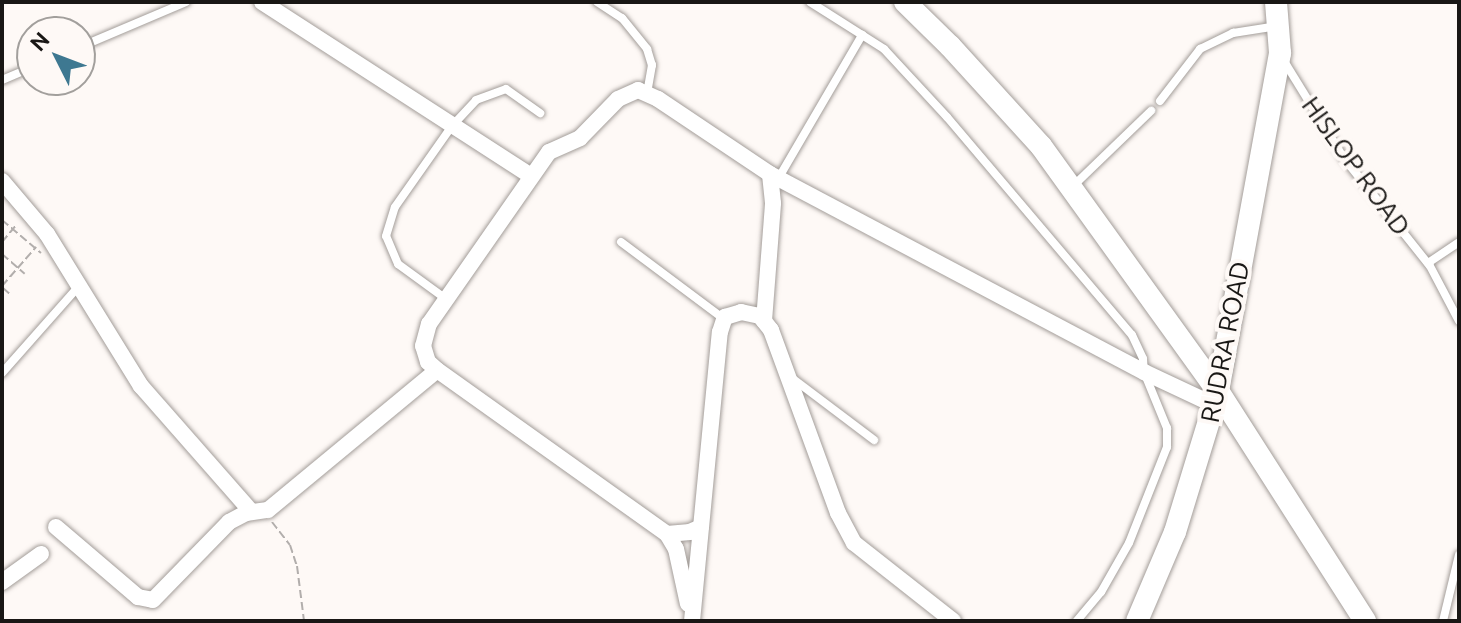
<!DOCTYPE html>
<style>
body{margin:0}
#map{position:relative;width:1461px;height:623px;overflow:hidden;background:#fef9f6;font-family:Ubuntu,sans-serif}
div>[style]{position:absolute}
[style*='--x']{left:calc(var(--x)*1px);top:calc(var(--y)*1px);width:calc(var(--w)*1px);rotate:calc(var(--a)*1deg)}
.path>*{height:2px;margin-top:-1px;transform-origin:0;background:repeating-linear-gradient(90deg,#b2aeac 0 8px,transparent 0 12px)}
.roads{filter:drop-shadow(0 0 2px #a39d99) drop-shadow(0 0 2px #a39d99)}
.lane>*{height:8px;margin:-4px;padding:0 4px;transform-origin:4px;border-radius:4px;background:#fff}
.street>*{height:16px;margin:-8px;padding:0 8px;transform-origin:8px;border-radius:8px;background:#fff}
.secondary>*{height:22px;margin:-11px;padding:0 11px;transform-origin:11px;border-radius:11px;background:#fff}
span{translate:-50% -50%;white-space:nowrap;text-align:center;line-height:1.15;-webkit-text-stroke:8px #fef9f6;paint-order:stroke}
.street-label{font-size:26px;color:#191715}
.frame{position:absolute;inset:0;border:4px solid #191715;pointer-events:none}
.north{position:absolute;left:16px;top:16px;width:80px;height:80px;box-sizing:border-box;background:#fef9f6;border:2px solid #a29f9c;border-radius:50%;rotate:312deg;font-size:22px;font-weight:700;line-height:32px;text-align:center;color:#191715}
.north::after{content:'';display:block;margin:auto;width:28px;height:36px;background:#3e7891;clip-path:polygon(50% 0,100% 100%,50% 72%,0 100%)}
</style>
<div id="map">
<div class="path">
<div style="--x:2;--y:220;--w:51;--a:40.2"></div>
<div style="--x:2;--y:242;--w:23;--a:-50"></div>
<div style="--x:2;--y:254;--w:30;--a:41"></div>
<div style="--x:2;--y:286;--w:52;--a:-48.9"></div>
<div style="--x:3;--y:288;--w:9;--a:41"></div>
<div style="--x:272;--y:522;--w:29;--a:52"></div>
<div style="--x:290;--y:545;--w:22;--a:72"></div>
<div style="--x:297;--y:566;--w:55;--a:82.7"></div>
</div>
<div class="roads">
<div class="lane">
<div style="--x:597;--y:2;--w:30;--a:33"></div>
<div style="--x:622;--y:18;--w:40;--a:51"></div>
<div style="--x:647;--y:49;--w:17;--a:73"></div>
<div style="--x:652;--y:65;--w:27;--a:100"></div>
<div style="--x:810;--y:2;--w:88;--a:32.4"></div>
<div style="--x:884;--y:49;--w:93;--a:47.2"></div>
<div style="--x:947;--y:117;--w:286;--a:49.7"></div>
<div style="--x:1132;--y:335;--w:26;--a:65"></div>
<div style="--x:1143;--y:359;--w:13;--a:86"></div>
<div style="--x:1144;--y:372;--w:61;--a:67.7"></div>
<div style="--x:1167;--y:428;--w:19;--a:90"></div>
<div style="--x:1167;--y:447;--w:103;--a:111.6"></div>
<div style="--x:1129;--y:543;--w:56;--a:119.7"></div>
<div style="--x:1101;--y:592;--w:38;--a:130"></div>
<div style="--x:80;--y:47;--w:115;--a:-23"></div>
<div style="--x:1284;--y:61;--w:113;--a:58.4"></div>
<div style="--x:1343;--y:157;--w:139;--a:51.4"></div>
<div style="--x:1430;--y:266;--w:62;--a:62.2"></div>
<div style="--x:2;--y:80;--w:33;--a:-23"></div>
<div style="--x:1160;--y:101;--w:66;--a:-52.4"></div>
<div style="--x:1200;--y:49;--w:37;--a:-26"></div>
<div style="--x:1233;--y:33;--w:45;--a:-9"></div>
<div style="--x:778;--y:179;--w:167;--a:-59.7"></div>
<div style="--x:1072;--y:187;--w:110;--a:-43.9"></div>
<div style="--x:621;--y:242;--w:129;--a:36.8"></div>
<div style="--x:1428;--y:263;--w:37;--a:-34"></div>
<div style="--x:446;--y:299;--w:59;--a:-143.9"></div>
<div style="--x:398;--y:264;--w:30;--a:-113"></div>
<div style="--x:386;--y:236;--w:30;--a:-73"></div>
<div style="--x:395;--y:207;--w:99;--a:-54.9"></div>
<div style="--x:452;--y:126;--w:35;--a:-47"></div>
<div style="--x:476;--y:100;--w:32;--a:-20"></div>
<div style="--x:506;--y:89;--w:42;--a:35.2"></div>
<div style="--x:2;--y:373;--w:115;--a:-48.5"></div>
<div style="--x:792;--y:378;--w:103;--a:37.1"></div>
<div style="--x:1443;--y:621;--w:68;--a:-76.4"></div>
</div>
<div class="street">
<div style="--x:262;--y:2;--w:320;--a:32.9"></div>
<div style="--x:2;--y:181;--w:70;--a:49.7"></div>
<div style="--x:47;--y:234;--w:179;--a:58.3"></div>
<div style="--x:141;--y:386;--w:167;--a:48.7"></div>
<div style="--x:764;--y:321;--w:118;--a:-85.6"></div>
<div style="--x:773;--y:203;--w:29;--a:-96"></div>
<div style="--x:56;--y:527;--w:108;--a:40.5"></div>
<div style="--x:138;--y:597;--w:15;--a:11"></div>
<div style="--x:153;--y:600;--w:109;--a:-45.7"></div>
<div style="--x:229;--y:522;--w:19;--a:-28"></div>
<div style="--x:246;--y:513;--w:22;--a:-8"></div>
<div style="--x:268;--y:510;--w:219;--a:-39.6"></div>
<div style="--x:701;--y:527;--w:12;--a:156"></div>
<div style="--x:690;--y:532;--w:23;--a:175"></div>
<div style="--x:667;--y:534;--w:282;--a:-144.5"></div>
<div style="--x:437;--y:370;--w:12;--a:-138"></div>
<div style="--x:428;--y:362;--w:17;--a:-107"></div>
<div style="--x:423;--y:346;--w:23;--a:-75"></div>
<div style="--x:429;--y:324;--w:210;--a:-55.1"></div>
<div style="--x:549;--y:152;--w:34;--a:-24"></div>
<div style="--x:580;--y:138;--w:54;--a:-45.7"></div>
<div style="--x:618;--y:99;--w:22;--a:-24"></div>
<div style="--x:638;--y:90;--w:22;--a:24"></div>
<div style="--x:658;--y:99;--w:135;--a:33.8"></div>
<div style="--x:770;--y:174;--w:423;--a:27.9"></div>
<div style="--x:1144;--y:372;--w:77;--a:25.2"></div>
<div style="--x:667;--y:534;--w:17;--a:59"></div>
<div style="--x:676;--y:549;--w:56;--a:77.7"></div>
<div style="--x:2;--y:582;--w:48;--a:-35.7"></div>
<div style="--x:692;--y:621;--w:290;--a:-84.5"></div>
<div style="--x:720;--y:332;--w:16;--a:-72"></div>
<div style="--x:725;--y:317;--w:17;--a:-17"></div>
<div style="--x:741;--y:312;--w:19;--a:12"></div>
<div style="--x:760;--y:316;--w:18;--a:52"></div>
<div style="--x:771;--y:330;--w:195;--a:69.9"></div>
<div style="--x:838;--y:513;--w:34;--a:62"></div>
<div style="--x:854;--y:543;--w:126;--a:38.2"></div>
</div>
<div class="secondary">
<div style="--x:905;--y:2;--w:63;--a:44.4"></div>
<div style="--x:950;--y:46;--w:135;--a:47.7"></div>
<div style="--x:1041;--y:146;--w:302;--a:54.2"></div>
<div style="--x:1218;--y:391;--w:273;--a:57.4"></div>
<div style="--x:1137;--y:621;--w:97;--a:-66.9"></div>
<div style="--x:1175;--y:532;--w:147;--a:-73"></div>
<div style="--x:1218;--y:391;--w:344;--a:-79.6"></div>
<div style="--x:1280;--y:53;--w:51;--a:-94.5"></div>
</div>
</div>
<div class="street-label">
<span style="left:1356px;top:166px;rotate:54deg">HISLOP ROAD</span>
<span style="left:1225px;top:342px;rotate:-79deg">RUDRA ROAD</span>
</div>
<div class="frame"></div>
<div class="north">N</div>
</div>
